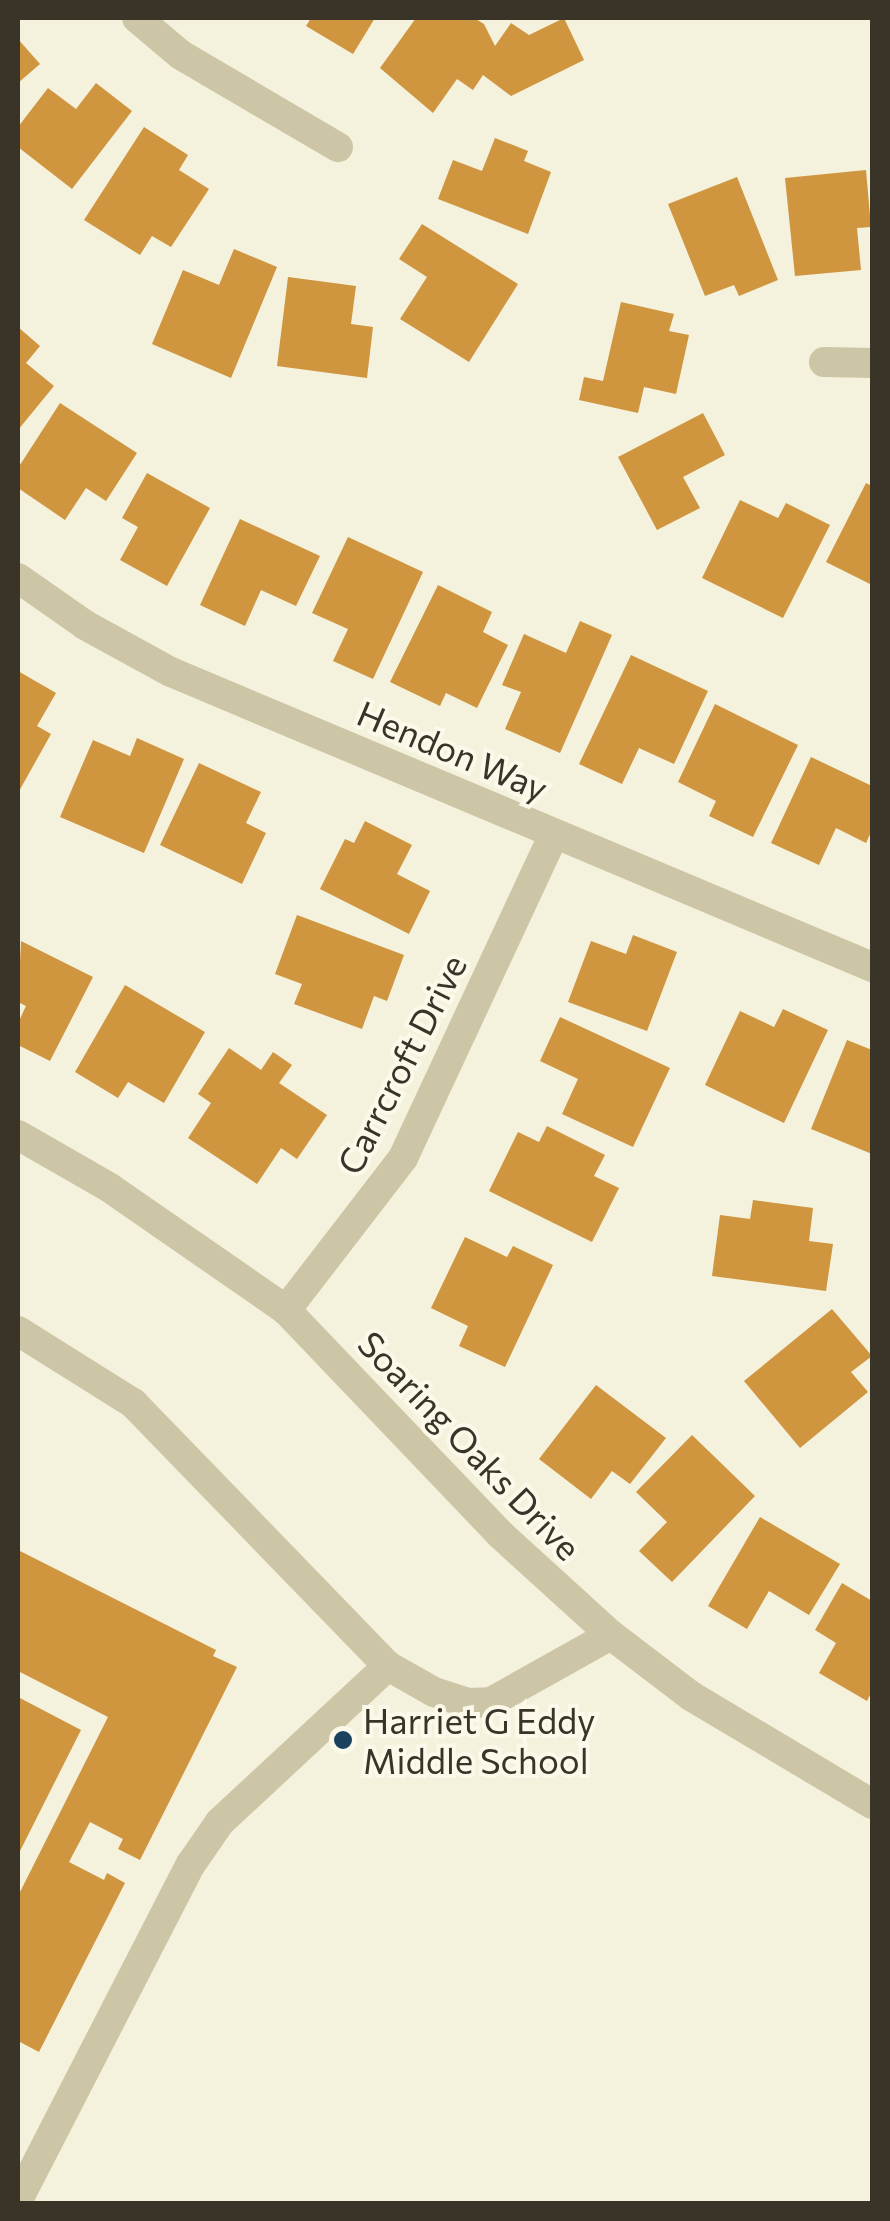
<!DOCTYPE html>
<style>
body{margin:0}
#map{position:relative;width:890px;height:2221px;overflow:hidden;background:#f4f1dc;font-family:Commissioner,sans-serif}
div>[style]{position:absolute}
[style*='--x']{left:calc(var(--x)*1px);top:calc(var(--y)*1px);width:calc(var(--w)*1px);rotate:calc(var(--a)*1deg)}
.building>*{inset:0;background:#cf953f}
.minor>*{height:30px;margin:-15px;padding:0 15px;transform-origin:15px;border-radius:15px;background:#cdc6a6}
.dots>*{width:28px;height:28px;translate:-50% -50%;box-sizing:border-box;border:5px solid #fbf9e9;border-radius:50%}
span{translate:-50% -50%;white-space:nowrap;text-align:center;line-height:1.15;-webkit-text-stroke:8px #fbf9e9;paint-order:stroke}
.street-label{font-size:35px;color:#393328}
.poi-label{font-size:35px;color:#393328}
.left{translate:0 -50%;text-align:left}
.frame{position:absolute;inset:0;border:20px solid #393328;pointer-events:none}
</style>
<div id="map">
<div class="building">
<div style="clip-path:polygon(311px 18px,375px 18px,353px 54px,306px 26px)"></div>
<div style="clip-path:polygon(416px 18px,474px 18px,484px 24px,495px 46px,511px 23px,529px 35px,564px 18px,584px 60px,511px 96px,483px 75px,473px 90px,457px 79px,433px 113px,380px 68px)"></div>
<div style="clip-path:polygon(18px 39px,40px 64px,18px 83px)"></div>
<div style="clip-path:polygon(96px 83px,132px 111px,72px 189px,18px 147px,18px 127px,48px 88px,76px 109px)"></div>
<div style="clip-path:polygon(144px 127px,188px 155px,179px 170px,209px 189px,171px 247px,152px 236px,140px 255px,84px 220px)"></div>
<div style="clip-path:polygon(495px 138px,528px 151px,524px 161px,551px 172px,528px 234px,438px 199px,453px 160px,482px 171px)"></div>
<div style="clip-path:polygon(866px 170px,871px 227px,857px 228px,861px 270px,795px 276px,785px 178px)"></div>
<div style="clip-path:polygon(737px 177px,778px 280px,739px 296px,734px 285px,705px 296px,668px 204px)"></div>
<div style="clip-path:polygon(422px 224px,518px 284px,469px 362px,400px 319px,427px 277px,399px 259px)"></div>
<div style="clip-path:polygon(234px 249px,277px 267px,231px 378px,152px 344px,183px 270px,219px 285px)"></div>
<div style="clip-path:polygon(288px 277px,356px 286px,351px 324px,373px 327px,367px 378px,277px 366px)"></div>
<div style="clip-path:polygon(621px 302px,674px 314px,669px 331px,689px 335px,676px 394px,644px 387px,638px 413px,579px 400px,584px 377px,603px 381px)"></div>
<div style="clip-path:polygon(18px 327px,40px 346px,26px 363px,54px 386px,18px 430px)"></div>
<div style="clip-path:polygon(60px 403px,137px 453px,106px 501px,86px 488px,65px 520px,18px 488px,18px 468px)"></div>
<div style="clip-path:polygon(703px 413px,725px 455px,683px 477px,700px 508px,657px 530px,618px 457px)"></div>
<div style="clip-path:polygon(147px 473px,210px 508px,167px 586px,120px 560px,138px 527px,122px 518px)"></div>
<div style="clip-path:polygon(866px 483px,872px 486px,872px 585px,826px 562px)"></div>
<div style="clip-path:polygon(740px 500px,778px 518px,786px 503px,830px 525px,783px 618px,702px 578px)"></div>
<div style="clip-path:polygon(240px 519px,320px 556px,296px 606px,261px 590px,245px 626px,200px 605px)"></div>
<div style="clip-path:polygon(348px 537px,423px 572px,373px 679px,333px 661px,348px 629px,312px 613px)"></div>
<div style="clip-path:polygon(438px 585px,492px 612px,483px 632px,508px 645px,477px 708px,446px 693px,440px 706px,390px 682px)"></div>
<div style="clip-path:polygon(580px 621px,612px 635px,560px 753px,505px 729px,521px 692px,502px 685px,524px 634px,566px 653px)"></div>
<div style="clip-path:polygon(631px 655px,708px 691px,674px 764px,639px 748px,622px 784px,579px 764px)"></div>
<div style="clip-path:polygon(18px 671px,56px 693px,37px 726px,51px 734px,18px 793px)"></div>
<div style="clip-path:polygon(715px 704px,798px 745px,753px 837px,709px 816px,716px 801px,678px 782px)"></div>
<div style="clip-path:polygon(137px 738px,184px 759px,144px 853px,60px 817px,93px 740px,130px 756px)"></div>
<div style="clip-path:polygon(811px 757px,872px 786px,872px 830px,866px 843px,836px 828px,819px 865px,771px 843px)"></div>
<div style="clip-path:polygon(199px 763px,261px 792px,246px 823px,266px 833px,242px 884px,160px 845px)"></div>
<div style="clip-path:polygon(365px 821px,412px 845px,397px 874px,430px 891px,409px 934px,320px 889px,345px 839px,354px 843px)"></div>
<div style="clip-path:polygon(297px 915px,404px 955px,387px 1001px,374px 996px,362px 1029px,294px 1004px,302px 984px,275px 974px)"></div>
<div style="clip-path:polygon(633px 935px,677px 952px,647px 1031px,568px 1002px,591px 941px,626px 954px)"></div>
<div style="clip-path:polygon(21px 941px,93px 977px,50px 1061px,18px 1045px,18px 1023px,26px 1006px,18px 1002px)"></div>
<div style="clip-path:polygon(125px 985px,205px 1032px,164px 1103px,128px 1082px,118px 1098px,75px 1072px)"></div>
<div style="clip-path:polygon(783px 1009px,828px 1030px,784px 1123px,705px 1085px,740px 1011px,774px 1027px)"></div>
<div style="clip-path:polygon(560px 1017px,670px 1068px,633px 1147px,562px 1114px,578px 1079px,540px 1061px)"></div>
<div style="clip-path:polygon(847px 1040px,872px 1050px,872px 1154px,811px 1129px)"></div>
<div style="clip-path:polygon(229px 1048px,261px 1070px,273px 1052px,292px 1065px,279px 1083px,327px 1115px,297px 1159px,281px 1148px,257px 1184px,188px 1138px,211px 1103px,198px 1094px)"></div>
<div style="clip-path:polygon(547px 1126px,605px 1155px,594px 1176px,619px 1188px,592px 1242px,489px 1191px,518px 1132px,539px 1142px)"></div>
<div style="clip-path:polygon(753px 1200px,813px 1208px,809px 1241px,833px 1244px,826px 1291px,712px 1276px,720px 1215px,750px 1219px)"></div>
<div style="clip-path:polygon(465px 1237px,507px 1257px,513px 1246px,553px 1265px,505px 1367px,459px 1346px,468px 1326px,431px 1308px)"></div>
<div style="clip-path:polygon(832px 1309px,872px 1356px,851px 1372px,868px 1392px,800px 1448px,744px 1381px)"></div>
<div style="clip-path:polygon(596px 1385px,666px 1438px,630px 1484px,612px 1471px,591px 1499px,539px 1459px)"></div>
<div style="clip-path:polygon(692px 1435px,755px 1496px,672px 1582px,639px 1551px,667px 1522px,636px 1492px)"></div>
<div style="clip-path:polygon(760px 1517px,840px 1564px,809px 1615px,769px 1591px,747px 1629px,708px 1606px)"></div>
<div style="clip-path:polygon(18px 1550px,216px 1650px,213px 1656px,237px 1667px,140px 1860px,118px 1849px,123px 1839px,90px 1822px,69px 1862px,104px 1880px,107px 1873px,125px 1883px,39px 2052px,18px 2041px,18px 1896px,108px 1717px,18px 1671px)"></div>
<div style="clip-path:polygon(842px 1583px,872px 1601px,872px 1691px,867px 1701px,819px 1673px,836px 1643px,815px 1630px)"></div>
<div style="clip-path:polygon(18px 1697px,81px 1730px,18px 1855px)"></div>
</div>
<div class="minor">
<div style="--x:137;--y:18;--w:57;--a:40.1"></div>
<div style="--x:181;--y:55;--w:182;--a:30.4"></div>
<div style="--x:824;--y:362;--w:48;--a:1.2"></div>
<div style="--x:18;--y:578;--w:82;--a:35"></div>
<div style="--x:85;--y:625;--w:98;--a:28.7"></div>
<div style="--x:171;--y:672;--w:761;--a:22.82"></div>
<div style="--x:18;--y:1135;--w:106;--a:29.9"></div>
<div style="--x:110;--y:1188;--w:214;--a:34.7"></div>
<div style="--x:286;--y:1310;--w:311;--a:46.3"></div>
<div style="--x:501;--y:1535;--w:149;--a:42.3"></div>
<div style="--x:611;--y:1635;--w:101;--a:37.3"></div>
<div style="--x:691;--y:1696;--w:211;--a:30.8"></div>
<div style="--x:286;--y:1310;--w:192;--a:-52.4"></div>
<div style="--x:403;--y:1158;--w:357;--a:-65"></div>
<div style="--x:18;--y:1331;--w:136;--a:32.1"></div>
<div style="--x:133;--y:1403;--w:366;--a:45.9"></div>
<div style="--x:388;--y:1666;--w:53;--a:29.5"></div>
<div style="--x:434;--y:1692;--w:36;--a:18"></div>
<div style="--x:468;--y:1703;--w:23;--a:-2"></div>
<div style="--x:491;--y:1702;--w:137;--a:-29.2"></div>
<div style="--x:18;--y:2200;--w:378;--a:-62.8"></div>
<div style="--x:191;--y:1864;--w:51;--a:-55.4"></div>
<div style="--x:220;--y:1822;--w:229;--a:-42.9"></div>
</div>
<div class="dots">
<div style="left:343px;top:1740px;background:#1a415e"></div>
</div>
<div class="street-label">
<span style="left:453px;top:750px;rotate:23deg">Hendon Way</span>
<span style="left:401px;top:1064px;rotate:-63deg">Carrcroft Drive</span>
<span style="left:470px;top:1445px;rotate:46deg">Soaring Oaks Drive</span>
</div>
<div class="poi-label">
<span class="left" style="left:363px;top:1740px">Harriet G Eddy<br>Middle School</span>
</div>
<div class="frame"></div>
</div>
